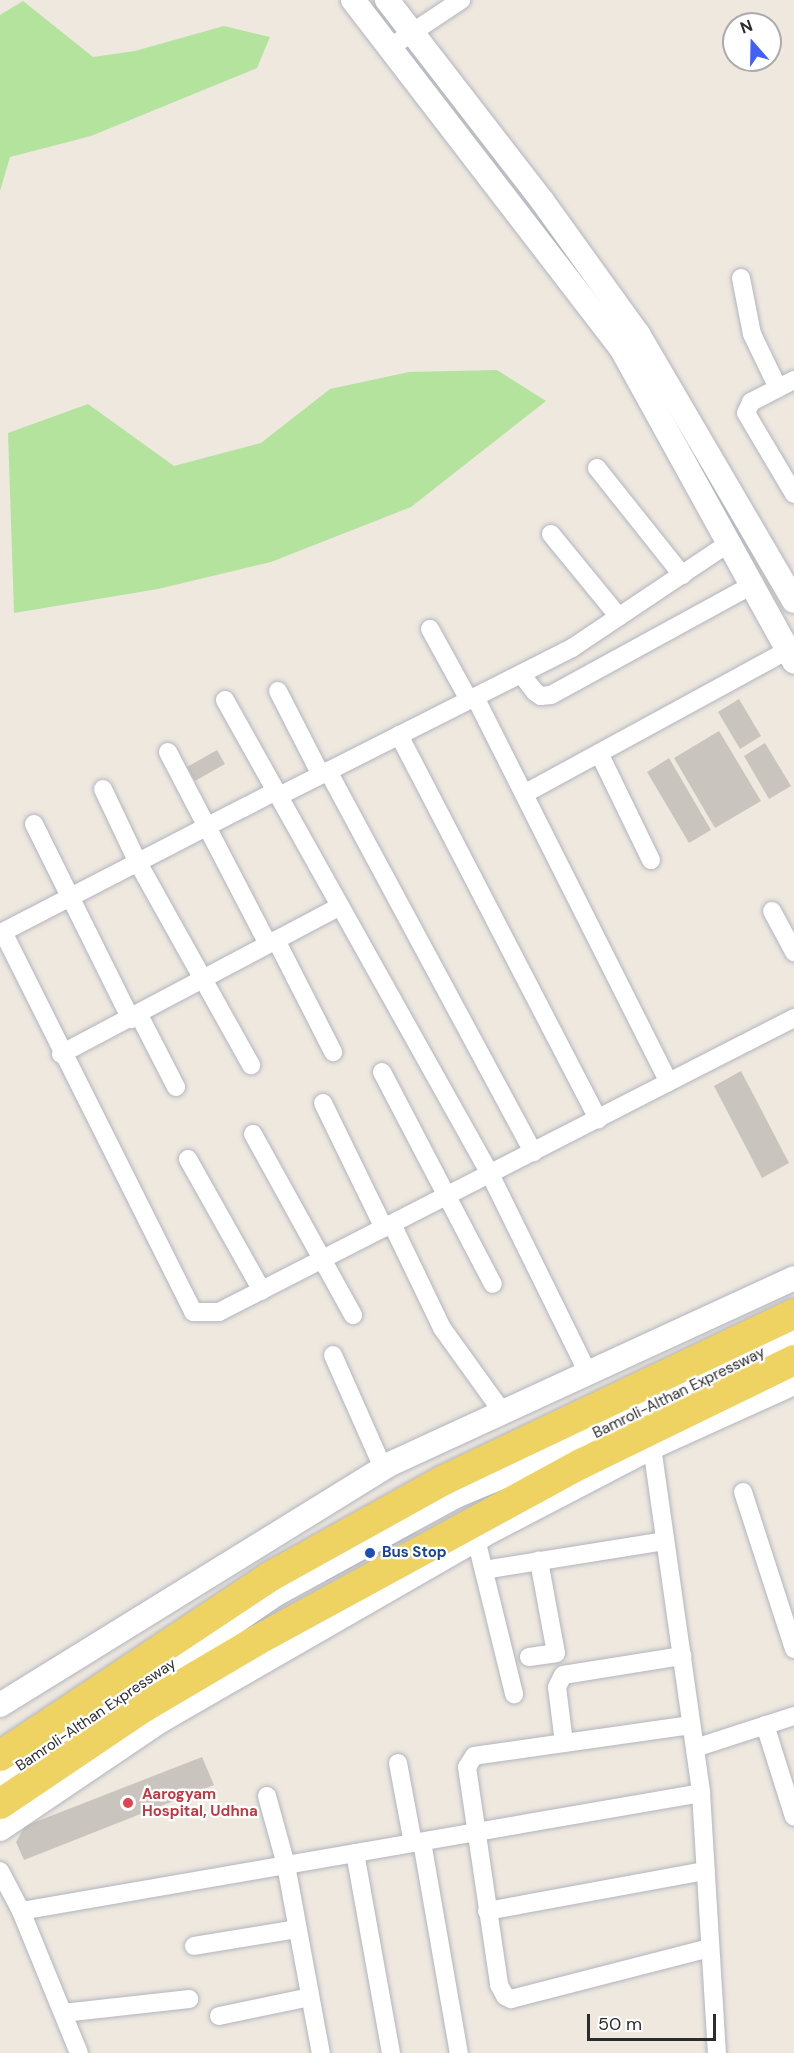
<!DOCTYPE html>
<style>
body{margin:0}
#map{position:relative;width:794px;height:2053px;overflow:hidden;background:#eee8df;font-family:"DM Sans",sans-serif}
div>[style]{position:absolute}
[style*='--x']{left:calc(var(--x)*1px);top:calc(var(--y)*1px);width:calc(var(--w)*1px);rotate:calc(var(--a)*1deg)}
.green>*{inset:0;background:#b3e39d}
.building>*{inset:0;background:#c9c5be}
.roads{filter:drop-shadow(0 0 2px #b2b5bf) drop-shadow(0 0 2px #b2b5bf)}
.minor>*{height:18px;margin:-9px;padding:0 9px;transform-origin:9px;border-radius:9px;background:#fff}
.tertiary>*{height:24px;margin:-12px;padding:0 12px;transform-origin:12px;border-radius:12px;background:#fff}
.secondary>*{height:27px;margin:-13.5px;padding:0 13.5px;transform-origin:13.5px;border-radius:13.5px;background:#fff}
.primary>*{height:30px;margin:-15px;padding:0 15px;transform-origin:15px;border-radius:15px;background:#efd362}
.dots>*{width:16px;height:16px;translate:-50% -50%;box-sizing:border-box;border:3px solid #fff;border-radius:50%}
span{translate:-50% -50%;white-space:nowrap;text-align:center;line-height:1.15;-webkit-text-stroke:4.5px #fff;paint-order:stroke}
.street-label{font-size:15px;color:#2c2c2c}
.transit-label{font-size:15px;color:#164399;font-weight:700}
.left{translate:0 -50%;text-align:left}
.health-label{font-size:15px;color:#be3a42;font-weight:700}
.north{position:absolute;left:722px;top:12px;width:60px;height:60px;box-sizing:border-box;background:#fff;border:2px solid #ababab;border-radius:50%;rotate:340deg;font-size:16px;font-weight:700;line-height:24px;text-align:center;color:#2c2c2c}
.north::after{content:'';display:block;margin:auto;width:21px;height:27px;background:#425ff8;clip-path:polygon(50% 0,100% 100%,50% 72%,0 100%)}
.scale{position:absolute;left:587px;top:2014px;width:129px;height:27px;box-sizing:border-box;border:3px solid #2c2c2c;border-top:0;padding-left:8px;font-size:18px;line-height:21px;white-space:nowrap;color:#2c2c2c;-webkit-text-stroke:4px #fff;paint-order:stroke}
</style>
<div id="map">
<div class="green">
<div style="clip-path:polygon(23px 1px,93px 57px,135px 51px,224px 26px,270px 37px,257px 68px,91px 136px,10px 157px,0 191px,0 15px)"></div>
<div style="clip-path:polygon(497px 370px,546px 401px,411px 507px,271px 562px,158px 589px,14px 613px,8px 433px,88px 404px,174px 466px,261px 443px,330px 389px,409px 372px)"></div>
</div>
<div class="building">
<div style="clip-path:polygon(739px 699px,761px 736px,740px 749px,718px 712px)"></div>
<div style="clip-path:polygon(719px 731px,761px 801px,715px 828px,674px 758px)"></div>
<div style="clip-path:polygon(765px 743px,791px 786px,769px 799px,744px 756px)"></div>
<div style="clip-path:polygon(217px 750px,225px 764px,195px 781px,187px 767px)"></div>
<div style="clip-path:polygon(669px 758px,711px 830px,689px 843px,647px 772px)"></div>
<div style="clip-path:polygon(741px 1071px,789px 1163px,762px 1178px,714px 1086px)"></div>
<div style="clip-path:polygon(411px 1523px,417px 1533px,326px 1582px,321px 1573px)"></div>
<div style="clip-path:polygon(202px 1757px,214px 1785px,24px 1860px,16px 1842px,25px 1826px)"></div>
</div>
<div class="roads">
<div class="minor">
<div style="--x:389;--y:48;--w:87;--a:-33.7"></div>
<div style="--x:741;--y:278;--w:57;--a:78.9"></div>
<div style="--x:752;--y:334;--w:60;--a:64.3"></div>
<div style="--x:794;--y:380;--w:48;--a:152.9"></div>
<div style="--x:751;--y:402;--w:12;--a:114"></div>
<div style="--x:746;--y:413;--w:94;--a:59.3"></div>
<div style="--x:597;--y:468;--w:137;--a:51.5"></div>
<div style="--x:551;--y:534;--w:107;--a:50.7"></div>
<div style="--x:430;--y:629;--w:81;--a:61.2"></div>
<div style="--x:521;--y:674;--w:23;--a:52"></div>
<div style="--x:535;--y:692;--w:7;--a:34"></div>
<div style="--x:541;--y:696;--w:10;--a:-6"></div>
<div style="--x:551;--y:695;--w:229;--a:-28.7"></div>
<div style="--x:278;--y:691;--w:94;--a:62.9"></div>
<div style="--x:475;--y:697;--w:431;--a:63.3"></div>
<div style="--x:225;--y:700;--w:543;--a:60.79"></div>
<div style="--x:490;--y:1174;--w:224;--a:63.8"></div>
<div style="--x:399;--y:735;--w:433;--a:62.6"></div>
<div style="--x:168;--y:752;--w:216;--a:62.5"></div>
<div style="--x:599;--y:753;--w:119;--a:64.1"></div>
<div style="--x:328;--y:771;--w:433;--a:61.7"></div>
<div style="--x:103;--y:789;--w:80;--a:64.7"></div>
<div style="--x:137;--y:861;--w:234;--a:60.8"></div>
<div style="--x:276;--y:791;--w:307;--a:152.7"></div>
<div style="--x:3;--y:932;--w:425;--a:63.4"></div>
<div style="--x:193;--y:1312;--w:26;--a:0"></div>
<div style="--x:219;--y:1312;--w:646;--a:-27.08"></div>
<div style="--x:524;--y:794;--w:301;--a:-28.6"></div>
<div style="--x:279;--y:796;--w:328;--a:-26.8"></div>
<div style="--x:572;--y:648;--w:189;--a:-33.8"></div>
<div style="--x:34;--y:824;--w:218;--a:63.6"></div>
<div style="--x:772;--y:911;--w:47;--a:61.8"></div>
<div style="--x:276;--y:940;--w:126;--a:63"></div>
<div style="--x:139;--y:1015;--w:81;--a:62.8"></div>
<div style="--x:61;--y:1054;--w:316;--a:-27.9"></div>
<div style="--x:382;--y:1072;--w:239;--a:62.4"></div>
<div style="--x:323;--y:1103;--w:139;--a:64"></div>
<div style="--x:253;--y:1134;--w:207;--a:61.1"></div>
<div style="--x:188;--y:1159;--w:151;--a:60.7"></div>
<div style="--x:392;--y:1224;--w:115;--a:64.3"></div>
<div style="--x:442;--y:1328;--w:105;--a:54.3"></div>
<div style="--x:333;--y:1355;--w:124;--a:66.1"></div>
<div style="--x:652;--y:1447;--w:349;--a:81.9"></div>
<div style="--x:701;--y:1793;--w:260;--a:86.5"></div>
<div style="--x:743;--y:1492;--w:165;--a:72"></div>
<div style="--x:476;--y:1539;--w:160;--a:76.2"></div>
<div style="--x:484;--y:1570;--w:183;--a:-9.1"></div>
<div style="--x:529;--y:1657;--w:27;--a:-8"></div>
<div style="--x:556;--y:1653;--w:94;--a:-100.5"></div>
<div style="--x:691;--y:1725;--w:219;--a:171.9"></div>
<div style="--x:474;--y:1756;--w:13;--a:122"></div>
<div style="--x:467;--y:1767;--w:220;--a:81.6"></div>
<div style="--x:499;--y:1985;--w:13;--a:61"></div>
<div style="--x:505;--y:1996;--w:7;--a:27"></div>
<div style="--x:511;--y:1999;--w:205;--a:-14.4"></div>
<div style="--x:765;--y:1725;--w:96;--a:72.5"></div>
<div style="--x:564;--y:1743;--w:56;--a:-97.1"></div>
<div style="--x:557;--y:1687;--w:13;--a:-63"></div>
<div style="--x:563;--y:1675;--w:121;--a:-9.1"></div>
<div style="--x:695;--y:1748;--w:104;--a:-17.9"></div>
<div style="--x:398;--y:1763;--w:81;--a:79.4"></div>
<div style="--x:267;--y:1796;--w:72;--a:74.6"></div>
<div style="--x:286;--y:1865;--w:191;--a:79.5"></div>
<div style="--x:422;--y:1842;--w:214;--a:80.1"></div>
<div style="--x:355;--y:1853;--w:203;--a:79.8"></div>
<div style="--x:0;--y:1871;--w:45;--a:62.3"></div>
<div style="--x:21;--y:1911;--w:153;--a:67.8"></div>
<div style="--x:21;--y:1911;--w:690;--a:-9.84"></div>
<div style="--x:487;--y:1911;--w:222;--a:-10.4"></div>
<div style="--x:194;--y:1946;--w:104;--a:-9.4"></div>
<div style="--x:63;--y:2013;--w:127;--a:-6.3"></div>
<div style="--x:219;--y:2016;--w:93;--a:-11.8"></div>
</div>
<div class="tertiary">
<div style="--x:353;--y:0;--w:439;--a:52.4"></div>
<div style="--x:621;--y:348;--w:358;--a:61.1"></div>
<div style="--x:387;--y:0;--w:255;--a:52.3"></div>
<div style="--x:543;--y:202;--w:163;--a:54.3"></div>
<div style="--x:638;--y:334;--w:309;--a:59.7"></div>
<div style="--x:0;--y:1705;--w:456;--a:-31.7"></div>
<div style="--x:388;--y:1465;--w:447;--a:-24.7"></div>
<div style="--x:0;--y:1829;--w:193;--a:-34"></div>
<div style="--x:160;--y:1721;--w:373;--a:-29.9"></div>
<div style="--x:483;--y:1535;--w:191;--a:-27.5"></div>
<div style="--x:652;--y:1447;--w:156;--a:-24.3"></div>
</div>
<div class="secondary">
<div style="--x:0;--y:1779;--w:335;--a:-34.2"></div>
<div style="--x:277;--y:1591;--w:205;--a:-28.6"></div>
<div style="--x:457;--y:1493;--w:115;--a:-22.5"></div>
<div style="--x:563;--y:1449;--w:257;--a:-26.1"></div>
</div>
<div class="primary">
<div style="--x:0;--y:1756;--w:325;--a:-33.6"></div>
<div style="--x:271;--y:1576;--w:198;--a:-29"></div>
<div style="--x:444;--y:1480;--w:387;--a:-25.4"></div>
<div style="--x:0;--y:1804;--w:174;--a:-34"></div>
<div style="--x:144;--y:1707;--w:130;--a:-30.5"></div>
<div style="--x:256;--y:1641;--w:370;--a:-28.6"></div>
<div style="--x:581;--y:1464;--w:237;--a:-26"></div>
</div>
</div>
<div class="dots">
<div style="left:370px;top:1553px;background:#1a4fb4"></div>
<div style="left:128px;top:1803px;background:#e0444e"></div>
</div>
<div class="street-label">
<span style="left:679px;top:1393px;rotate:-26deg">Bamroli-Althan Expressway</span>
<span style="left:96px;top:1715px;rotate:-34deg">Bamroli-Althan Expressway</span>
</div>
<div class="transit-label">
<span class="left" style="left:382px;top:1553px">Bus Stop</span>
</div>
<div class="health-label">
<span class="left" style="left:142px;top:1803px">Aarogyam<br>Hospital, Udhna</span>
</div>
<div class="north">N</div>
<div class="scale">50 m</div>
</div>
